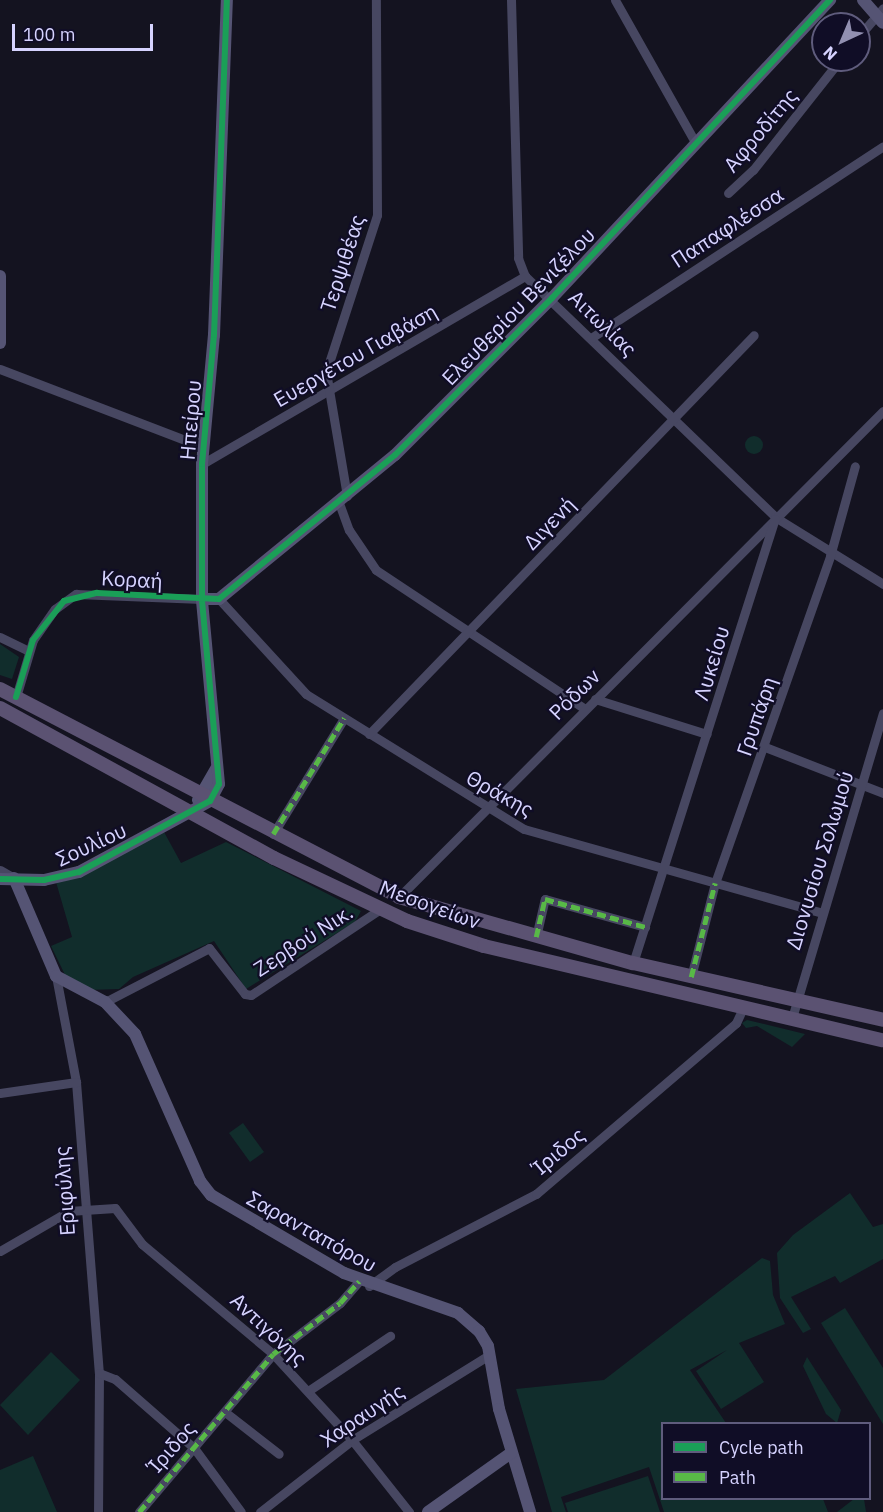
<!DOCTYPE html>
<meta charset="utf-8">
<style>
body{margin:0}
#map{position:relative;width:883px;height:1512px;overflow:hidden;background:#141320;font-family:"IBM Plex Sans",sans-serif}
div>[style]{position:absolute}
[style*='--x']{left:calc(var(--x)*1px);top:calc(var(--y)*1px);width:calc(var(--w)*1px);rotate:calc(var(--a)*1deg)}
.green>*{inset:0;background:#112d2c}
.round{border-radius:50%}
.street>*{height:9px;margin:-4.5px;padding:0 4.5px;transform-origin:4.5px;border-radius:4.5px;background:#474761}
.secondary>*{height:12px;margin:-6px;padding:0 6px;transform-origin:6px;border-radius:6px;background:#555474}
.primary>*{height:14px;margin:-7px;padding:0 7px;transform-origin:7px;border-radius:7px;background:#5b5272}
.quiet>*{height:4.5px;margin-top:-2.25px;transform-origin:0;background:repeating-linear-gradient(90deg,#58b947 0 9px,transparent 0 13.5px)}
.cycleway>*{height:6px;margin:-3px;padding:0 3px;transform-origin:3px;border-radius:3px;background:#1a9f57}
span{translate:-50% -50%;white-space:nowrap;text-align:center;line-height:1.15;-webkit-text-stroke:4.5px #100d26;paint-order:stroke}
.street-label{font-size:21px;color:#d6d3ff}
.legend{position:absolute;left:661px;top:1422px;width:210px;height:78px;box-sizing:border-box;background:#100d26;border:2px solid #5f5c7d;margin:0;padding:8px 10px;list-style:none;font-size:18px;color:#d6d3ff}
.legend li{display:flex;align-items:center;gap:12px;height:30px}
.legend b{width:30px;border:2px solid #5f5c7d}
.north{position:absolute;left:811px;top:12px;width:60px;height:60px;box-sizing:border-box;background:#100d26;border:2px solid #5f5c7d;border-radius:50%;rotate:224deg;font-size:16px;font-weight:700;line-height:24px;text-align:center;color:#d6d3ff}
.north::after{content:'';display:block;margin:auto;width:21px;height:27px;background:#9290b1;clip-path:polygon(50% 0,100% 100%,50% 72%,0 100%)}
.scale{position:absolute;left:12px;top:24px;width:141px;height:27px;box-sizing:border-box;border:3px solid #d6d3ff;border-top:0;padding-left:8px;font-size:18px;line-height:21px;white-space:nowrap;color:#d6d3ff;-webkit-text-stroke:4px #100d26;paint-order:stroke}
</style>
<div id="map">
<div class="green">
<div class="round" style="left:745px;top:436px;width:18px;height:18px"></div>
<div style="clip-path:polygon(0 644px,19px 657px,12px 679px,0 675px)"></div>
<div style="clip-path:polygon(164px 832px,181px 863px,226px 842px,361px 911px,355px 922px,246px 989px,214px 941px,133px 977px,119px 989px,88px 990px,68px 981px,51px 946px,72px 937px,56px 882px)"></div>
<div style="clip-path:polygon(747px 1020px,805px 1034px,792px 1047px,757px 1026px,746px 1028px,742px 1023px)"></div>
<div style="clip-path:polygon(243px 1123px,264px 1152px,250px 1162px,229px 1133px)"></div>
<div style="clip-path:polygon(850px 1193px,873px 1227px,883px 1224px,883px 1259px,840px 1283px,835px 1276px,791px 1297px,811px 1329px,803px 1333px,780px 1298px,777px 1253px,793px 1235px)"></div>
<div style="clip-path:polygon(762px 1258px,770px 1261px,773px 1295px,785px 1324px,739px 1343px,764px 1382px,721px 1409px,696px 1371px,727px 1350px,690px 1370px,726px 1423px,662px 1424px,662px 1498px,823px 1499px,828px 1512px,664px 1512px,649px 1467px,561px 1497px,566px 1512px,552px 1512px,516px 1389px,604px 1380px)"></div>
<div style="clip-path:polygon(845px 1308px,883px 1368px,883px 1424px,821px 1323px)"></div>
<div style="clip-path:polygon(51px 1352px,80px 1380px,28px 1435px,0 1405px)"></div>
<div style="clip-path:polygon(807px 1357px,841px 1410px,837px 1423px,826px 1414px,803px 1366px)"></div>
<div style="clip-path:polygon(33px 1456px,57px 1512px,0 1512px,0 1470px)"></div>
<div style="clip-path:polygon(648px 1476px,660px 1512px,568px 1512px,565px 1503px)"></div>
<div style="clip-path:polygon(854px 1499px,864px 1499px,866px 1512px,837px 1512px)"></div>
</div>
<div class="street">
<div style="--x:511;--y:0;--w:258;--a:88.4"></div>
<div style="--x:518;--y:258;--w:19;--a:69"></div>
<div style="--x:525;--y:276;--w:347;--a:43.9"></div>
<div style="--x:775;--y:517;--w:127;--a:31.8"></div>
<div style="--x:615;--y:0;--w:163;--a:60.6"></div>
<div style="--x:859;--y:36;--w:37;--a:-49"></div>
<div style="--x:728;--y:193;--w:34;--a:-43"></div>
<div style="--x:753;--y:170;--w:140;--a:-51.7"></div>
<div style="--x:591;--y:338;--w:349;--a:-33.3"></div>
<div style="--x:0;--y:369;--w:217;--a:21"></div>
<div style="--x:202;--y:464;--w:374;--a:-30.2"></div>
<div style="--x:347;--y:496;--w:126;--a:-99.6"></div>
<div style="--x:326;--y:372;--w:165;--a:-72"></div>
<div style="--x:377;--y:215;--w:215;--a:-90.3"></div>
<div style="--x:339;--y:503;--w:29;--a:70"></div>
<div style="--x:349;--y:530;--w:48;--a:56"></div>
<div style="--x:376;--y:570;--w:251;--a:33.6"></div>
<div style="--x:219;--y:599;--w:129;--a:47.5"></div>
<div style="--x:306;--y:694;--w:256;--a:31.8"></div>
<div style="--x:524;--y:829;--w:307;--a:15.7"></div>
<div style="--x:0;--y:637;--w:32;--a:26"></div>
<div style="--x:16;--y:697;--w:59;--a:-73.4"></div>
<div style="--x:33;--y:640;--w:38;--a:-55"></div>
<div style="--x:55;--y:609;--w:26;--a:-36"></div>
<div style="--x:76;--y:594;--w:126;--a:2.3"></div>
<div style="--x:595;--y:699;--w:117;--a:17.4"></div>
<div style="--x:369;--y:734;--w:554;--a:-46.02"></div>
<div style="--x:765;--y:747;--w:127;--a:21.3"></div>
<div style="--x:273;--y:834;--w:136;--a:-58.5"></div>
<div style="--x:0;--y:870;--w:16;--a:30"></div>
<div style="--x:399;--y:897;--w:686;--a:-45.12"></div>
<div style="--x:536;--y:937;--w:39;--a:-77"></div>
<div style="--x:545;--y:899;--w:104;--a:15.6"></div>
<div style="--x:633;--y:963;--w:466;--a:-72.3"></div>
<div style="--x:56;--y:976;--w:108;--a:79.3"></div>
<div style="--x:76;--y:1082;--w:292;--a:85.5"></div>
<div style="--x:99;--y:1373;--w:139;--a:90.4"></div>
<div style="--x:691;--y:977;--w:97;--a:-75.7"></div>
<div style="--x:715;--y:883;--w:347;--a:-70.6"></div>
<div style="--x:830;--y:556;--w:93;--a:-74.5"></div>
<div style="--x:105;--y:1002;--w:117;--a:-27.4"></div>
<div style="--x:209;--y:948;--w:58;--a:52"></div>
<div style="--x:245;--y:994;--w:6;--a:9"></div>
<div style="--x:251;--y:995;--w:154;--a:-33.6"></div>
<div style="--x:792;--y:1018;--w:318;--a:-73.4"></div>
<div style="--x:0;--y:1093;--w:77;--a:-8.2"></div>
<div style="--x:0;--y:1251;--w:80;--a:-30.1"></div>
<div style="--x:69;--y:1211;--w:46;--a:-3.7"></div>
<div style="--x:115;--y:1208;--w:45;--a:53.1"></div>
<div style="--x:142;--y:1244;--w:171;--a:40"></div>
<div style="--x:273;--y:1354;--w:117;--a:47.4"></div>
<div style="--x:352;--y:1440;--w:92;--a:51.6"></div>
<div style="--x:369;--y:1286;--w:32;--a:-36"></div>
<div style="--x:395;--y:1267;--w:159;--a:-27.4"></div>
<div style="--x:536;--y:1194;--w:263;--a:-40.5"></div>
<div style="--x:736;--y:1023;--w:17;--a:-65"></div>
<div style="--x:99;--y:1373;--w:17;--a:21"></div>
<div style="--x:115;--y:1379;--w:105;--a:41.1"></div>
<div style="--x:194;--y:1448;--w:79;--a:53.7"></div>
<div style="--x:308;--y:1391;--w:99;--a:-33.9"></div>
<div style="--x:225;--y:1412;--w:68;--a:37.9"></div>
<div style="--x:139;--y:1512;--w:207;--a:-49.7"></div>
<div style="--x:273;--y:1354;--w:84;--a:-37.3"></div>
<div style="--x:340;--y:1303;--w:29;--a:-49"></div>
<div style="--x:260;--y:1512;--w:117;--a:-38"></div>
<div style="--x:352;--y:1440;--w:161;--a:-31.8"></div>
</div>
<div class="secondary">
<div style="--x:863;--y:0;--w:30;--a:49"></div>
<div style="--x:0;--y:276;--w:67;--a:90"></div>
<div style="--x:202;--y:599;--w:17;--a:0"></div>
<div style="--x:219;--y:599;--w:227;--a:-39.3"></div>
<div style="--x:395;--y:455;--w:222;--a:-45"></div>
<div style="--x:552;--y:298;--w:408;--a:-47"></div>
<div style="--x:198;--y:800;--w:36;--a:-60"></div>
<div style="--x:14;--y:878;--w:107;--a:66.8"></div>
<div style="--x:56;--y:976;--w:55;--a:28"></div>
<div style="--x:105;--y:1002;--w:44;--a:46.8"></div>
<div style="--x:135;--y:1034;--w:161;--a:66.1"></div>
<div style="--x:200;--y:1181;--w:18;--a:52"></div>
<div style="--x:211;--y:1195;--w:154;--a:30.4"></div>
<div style="--x:344;--y:1273;--w:121;--a:19.3"></div>
<div style="--x:458;--y:1313;--w:28;--a:41"></div>
<div style="--x:479;--y:1331;--w:17;--a:59"></div>
<div style="--x:488;--y:1346;--w:64;--a:80.1"></div>
<div style="--x:499;--y:1409;--w:108;--a:73.2"></div>
<div style="--x:0;--y:879;--w:44;--a:1.3"></div>
<div style="--x:44;--y:880;--w:36;--a:-13"></div>
<div style="--x:79;--y:872;--w:149;--a:-28.5"></div>
<div style="--x:210;--y:801;--w:19;--a:-62"></div>
<div style="--x:219;--y:784;--w:186;--a:-95.3"></div>
<div style="--x:202;--y:599;--w:135;--a:-90"></div>
<div style="--x:202;--y:464;--w:130;--a:-84.7"></div>
<div style="--x:214;--y:335;--w:335;--a:-87.8"></div>
<div style="--x:428;--y:1512;--w:102;--a:-35.4"></div>
</div>
<div class="primary">
<div style="--x:0;--y:689;--w:450;--a:27.5"></div>
<div style="--x:399;--y:897;--w:243;--a:15.8"></div>
<div style="--x:633;--y:963;--w:256;--a:12.8"></div>
<div style="--x:0;--y:708;--w:312;--a:28.7"></div>
<div style="--x:274;--y:858;--w:147;--a:25.3"></div>
<div style="--x:407;--y:921;--w:81;--a:18"></div>
<div style="--x:484;--y:946;--w:410;--a:13.3"></div>
</div>
<div class="quiet">
<div style="--x:273;--y:834;--w:136;--a:-58.5"></div>
<div style="--x:536;--y:937;--w:39;--a:-77"></div>
<div style="--x:545;--y:899;--w:104;--a:15.6"></div>
<div style="--x:691;--y:977;--w:97;--a:-75.7"></div>
<div style="--x:139;--y:1512;--w:207;--a:-49.7"></div>
<div style="--x:273;--y:1354;--w:84;--a:-37.3"></div>
<div style="--x:340;--y:1303;--w:29;--a:-49"></div>
</div>
<div class="cycleway">
<div style="--x:16;--y:697;--w:59;--a:-73.4"></div>
<div style="--x:33;--y:640;--w:50;--a:-51.5"></div>
<div style="--x:64;--y:601;--w:34;--a:-14"></div>
<div style="--x:97;--y:593;--w:122;--a:2.8"></div>
<div style="--x:219;--y:599;--w:227;--a:-39.3"></div>
<div style="--x:395;--y:455;--w:222;--a:-45"></div>
<div style="--x:552;--y:298;--w:408;--a:-47"></div>
<div style="--x:0;--y:879;--w:44;--a:1.3"></div>
<div style="--x:44;--y:880;--w:36;--a:-13"></div>
<div style="--x:79;--y:872;--w:149;--a:-28.5"></div>
<div style="--x:210;--y:801;--w:19;--a:-62"></div>
<div style="--x:219;--y:784;--w:186;--a:-95.3"></div>
<div style="--x:202;--y:599;--w:135;--a:-90"></div>
<div style="--x:202;--y:464;--w:130;--a:-84.7"></div>
<div style="--x:214;--y:335;--w:335;--a:-87.8"></div>
</div>
<div class="street-label">
<span style="left:760px;top:130px;rotate:-50deg">Αφροδίτης</span>
<span style="left:727px;top:227px;rotate:-33deg">Παπαφλέσσα</span>
<span style="left:342px;top:263px;rotate:-72deg">Τερψιθέας</span>
<span style="left:518px;top:306px;rotate:-46deg">Ελευθερίου Βενιζέλου</span>
<span style="left:603px;top:323px;rotate:44deg">Αιτωλίας</span>
<span style="left:355px;top:355px;rotate:-30deg">Ευεργέτου Γιαβάση</span>
<span style="left:190px;top:420px;rotate:-85deg">Ηπείρου</span>
<span style="left:549px;top:523px;rotate:-46deg">Διγενή</span>
<span style="left:132px;top:579px;rotate:3deg">Κοραή</span>
<span style="left:711px;top:663px;rotate:-73deg">Λυκείου</span>
<span style="left:574px;top:694px;rotate:-45deg">Ρόδων</span>
<span style="left:756px;top:716px;rotate:-71deg">Γρυπάρη</span>
<span style="left:500px;top:793px;rotate:29deg">Θράκης</span>
<span style="left:91px;top:844px;rotate:-25deg">Σουλίου</span>
<span style="left:819px;top:860px;rotate:-73deg">Διονυσίου Σολωμού</span>
<span style="left:430px;top:904px;rotate:20deg">Μεσογείων</span>
<span style="left:303px;top:940px;rotate:-33deg">Ζερβού Νικ.</span>
<span style="left:558px;top:1151px;rotate:-40deg">Ίριδος</span>
<span style="left:64px;top:1191px;rotate:-94deg">Εριφύλης</span>
<span style="left:312px;top:1231px;rotate:29deg">Σαρανταπόρου</span>
<span style="left:269px;top:1329px;rotate:43deg">Αντιγόνης</span>
<span style="left:362px;top:1415px;rotate:-34deg">Χαραυγής</span>
<span style="left:171px;top:1447px;rotate:-49deg">Ίριδος</span>
</div>
<ul class="legend">
<li><b style="height:8px;background:#1a9f57"></b>Cycle path</li>
<li><b style="height:8px;background:#58b947"></b>Path</li>
</ul>
<div class="north">N</div>
<div class="scale">100 m</div>
</div>
